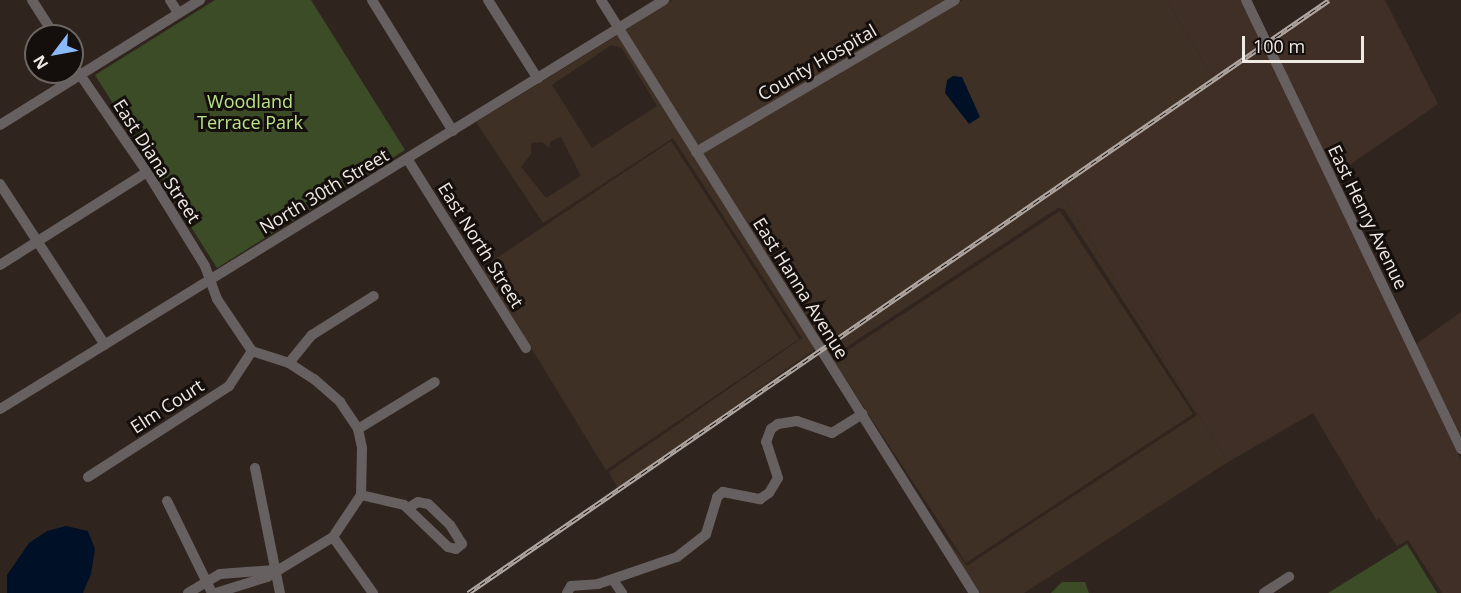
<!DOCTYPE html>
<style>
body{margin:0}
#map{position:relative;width:1461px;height:593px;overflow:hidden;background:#30251e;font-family:"Open Sans",sans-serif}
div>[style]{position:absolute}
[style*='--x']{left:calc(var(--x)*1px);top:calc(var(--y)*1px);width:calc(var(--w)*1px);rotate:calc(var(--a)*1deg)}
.commercial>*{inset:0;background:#402f26}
.built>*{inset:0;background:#3f3025}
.green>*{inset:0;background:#3c4c27}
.water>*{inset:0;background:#001026}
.minor>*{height:10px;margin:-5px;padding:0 5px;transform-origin:5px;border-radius:5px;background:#676060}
.rail>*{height:4.5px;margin-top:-2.25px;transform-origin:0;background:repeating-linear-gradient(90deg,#140f0c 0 7px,#b1a8a3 0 14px);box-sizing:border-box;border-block:2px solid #b1a8a3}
span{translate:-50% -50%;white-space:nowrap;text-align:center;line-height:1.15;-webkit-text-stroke:6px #140f0c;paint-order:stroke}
.street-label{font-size:18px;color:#f0e9e4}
.park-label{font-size:18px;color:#bae388}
.north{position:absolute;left:24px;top:24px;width:60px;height:60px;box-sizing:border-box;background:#140f0c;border:2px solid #6c6662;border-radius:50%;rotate:238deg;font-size:16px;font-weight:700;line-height:24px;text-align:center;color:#f0e9e4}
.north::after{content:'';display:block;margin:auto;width:21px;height:27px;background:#8abafc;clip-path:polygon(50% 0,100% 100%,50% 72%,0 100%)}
.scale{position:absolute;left:1242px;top:36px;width:122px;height:27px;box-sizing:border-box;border:3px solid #f0e9e4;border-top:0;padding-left:8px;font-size:18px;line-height:21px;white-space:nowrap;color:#f0e9e4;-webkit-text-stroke:4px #140f0c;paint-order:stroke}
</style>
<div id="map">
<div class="commercial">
<div style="clip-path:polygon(1166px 0,1241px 0,1461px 460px,1461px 593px,1442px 593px,1408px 540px,1397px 546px,1379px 518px,1377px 521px,1313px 413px,1228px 462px,1058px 187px,1193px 93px,1216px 83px)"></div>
<div style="clip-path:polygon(1326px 0,1385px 0,1438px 104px,1335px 175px,1270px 38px)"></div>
<div style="clip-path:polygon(1461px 312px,1461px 438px,1416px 344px)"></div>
</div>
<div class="built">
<div style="clip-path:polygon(672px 0,947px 0,698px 146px,626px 30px)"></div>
<div style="clip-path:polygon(963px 0,1166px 0,1216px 83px,1193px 93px,1058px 187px,1228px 462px,1024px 593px,980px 593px,939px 529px,967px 566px,1197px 415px,1064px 209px,1058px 208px,831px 357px,702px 153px)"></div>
<div style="clip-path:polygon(evenodd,618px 35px,815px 349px,618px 489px,609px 472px,802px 338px,673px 138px,543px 223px,476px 122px,618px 35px,611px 45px,622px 48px,657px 106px,592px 148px,552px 85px,611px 45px,618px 35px,561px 137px,581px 176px,546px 198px,521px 167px,531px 154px,531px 143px,542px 142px,549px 148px,551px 141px,561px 137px)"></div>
<div style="clip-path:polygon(671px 141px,799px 339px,606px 470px,482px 268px)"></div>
<div style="clip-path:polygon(1060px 211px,1193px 414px,966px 563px,833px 360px)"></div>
</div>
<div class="green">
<div style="clip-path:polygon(215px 0,311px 0,405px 150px,217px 268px,95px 75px)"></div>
<div style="clip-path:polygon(1407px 544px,1437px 593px,1328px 593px)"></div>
<div style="clip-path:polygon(1062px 582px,1085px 582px,1089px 593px,1051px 593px)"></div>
</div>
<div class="water">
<div style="clip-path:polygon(953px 76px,962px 77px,980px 117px,969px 124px,945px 93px,947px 80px)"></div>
<div style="clip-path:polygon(66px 526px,88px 531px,95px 549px,91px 574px,83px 593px,7px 593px,7px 575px,29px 543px,47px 531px)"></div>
</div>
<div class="minor">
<div style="--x:32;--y:0;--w:43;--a:57.4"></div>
<div style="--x:170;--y:0;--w:15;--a:58"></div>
<div style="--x:372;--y:0;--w:154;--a:58.3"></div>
<div style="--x:488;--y:0;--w:93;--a:57.7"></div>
<div style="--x:601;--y:0;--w:701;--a:57.83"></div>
<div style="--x:1246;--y:0;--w:498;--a:64.4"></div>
<div style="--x:72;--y:63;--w:132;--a:55.5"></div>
<div style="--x:147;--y:172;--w:110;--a:58.3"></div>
<div style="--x:205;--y:266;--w:35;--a:70"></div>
<div style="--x:217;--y:299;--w:63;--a:56.1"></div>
<div style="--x:252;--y:351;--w:39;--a:18"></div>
<div style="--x:289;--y:363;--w:30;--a:33"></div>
<div style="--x:314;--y:379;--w:35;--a:41"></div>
<div style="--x:340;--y:402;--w:32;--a:56"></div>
<div style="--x:358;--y:429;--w:19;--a:78"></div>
<div style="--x:362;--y:448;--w:47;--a:91.2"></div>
<div style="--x:361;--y:495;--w:50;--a:123.7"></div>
<div style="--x:333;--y:537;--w:77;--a:148.8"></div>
<div style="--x:267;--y:577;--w:53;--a:162.6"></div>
<div style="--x:0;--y:125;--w:236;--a:-32"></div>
<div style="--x:696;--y:152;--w:300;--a:-30.4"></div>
<div style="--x:408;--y:160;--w:222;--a:57.9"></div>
<div style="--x:0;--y:184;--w:192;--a:56.9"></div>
<div style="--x:0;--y:265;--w:174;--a:-32.3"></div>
<div style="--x:289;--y:363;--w:36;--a:-51"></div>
<div style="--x:312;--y:335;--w:73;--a:-32.2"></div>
<div style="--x:0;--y:409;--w:780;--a:-31.63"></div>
<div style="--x:358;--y:429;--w:90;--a:-31.4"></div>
<div style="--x:255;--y:468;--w:127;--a:78.7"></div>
<div style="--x:88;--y:477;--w:168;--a:-32.8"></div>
<div style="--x:229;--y:386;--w:42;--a:-56.7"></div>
<div style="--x:361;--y:495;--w:44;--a:13.1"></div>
<div style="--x:404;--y:505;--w:61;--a:43.7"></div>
<div style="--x:448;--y:547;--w:8;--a:14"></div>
<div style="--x:456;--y:549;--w:8;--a:-40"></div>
<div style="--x:462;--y:544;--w:22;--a:-122"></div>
<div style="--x:450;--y:525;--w:30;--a:-136"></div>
<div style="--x:428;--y:504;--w:10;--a:-169"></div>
<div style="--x:418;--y:502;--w:12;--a:149"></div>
<div style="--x:167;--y:501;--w:102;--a:63.9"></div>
<div style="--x:333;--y:537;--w:69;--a:54.5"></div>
<div style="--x:613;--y:580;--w:16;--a:55"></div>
<div style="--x:188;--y:593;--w:37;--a:-31"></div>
<div style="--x:220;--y:574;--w:55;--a:-4.2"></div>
<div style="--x:567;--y:593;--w:8;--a:-60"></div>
<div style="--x:571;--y:586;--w:27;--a:-4"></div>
<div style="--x:598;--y:584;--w:83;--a:-18.9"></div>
<div style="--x:677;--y:557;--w:37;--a:-38"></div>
<div style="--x:706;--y:534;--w:39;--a:-73"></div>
<div style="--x:717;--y:497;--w:8;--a:-40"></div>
<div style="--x:723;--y:492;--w:38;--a:11"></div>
<div style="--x:760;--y:499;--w:11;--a:-34"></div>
<div style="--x:769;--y:493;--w:17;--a:-59"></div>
<div style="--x:778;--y:478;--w:38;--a:-108"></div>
<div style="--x:766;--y:442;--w:14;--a:-69"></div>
<div style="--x:771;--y:429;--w:9;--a:-36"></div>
<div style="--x:778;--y:424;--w:19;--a:-9"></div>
<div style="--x:797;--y:421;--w:37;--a:19"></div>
<div style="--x:832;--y:433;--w:36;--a:-32"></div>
<div style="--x:1264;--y:593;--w:30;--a:-33"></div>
</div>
<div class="rail">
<div style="--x:468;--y:593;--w:1045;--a:-34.56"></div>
</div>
<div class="street-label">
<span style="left:817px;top:62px;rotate:-30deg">County Hospital</span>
<span style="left:157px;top:161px;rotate:57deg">East Diana Street</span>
<span style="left:324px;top:191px;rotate:-31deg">North 30th Street</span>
<span style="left:1368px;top:217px;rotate:64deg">East Henry Avenue</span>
<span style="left:481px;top:245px;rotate:58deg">East North Street</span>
<span style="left:801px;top:288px;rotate:58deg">East Hanna Avenue</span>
<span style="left:167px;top:406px;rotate:-33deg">Elm Court</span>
</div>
<div class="park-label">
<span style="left:250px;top:112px">Woodland<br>Terrace Park</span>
</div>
<div class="north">N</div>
<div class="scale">100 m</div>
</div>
